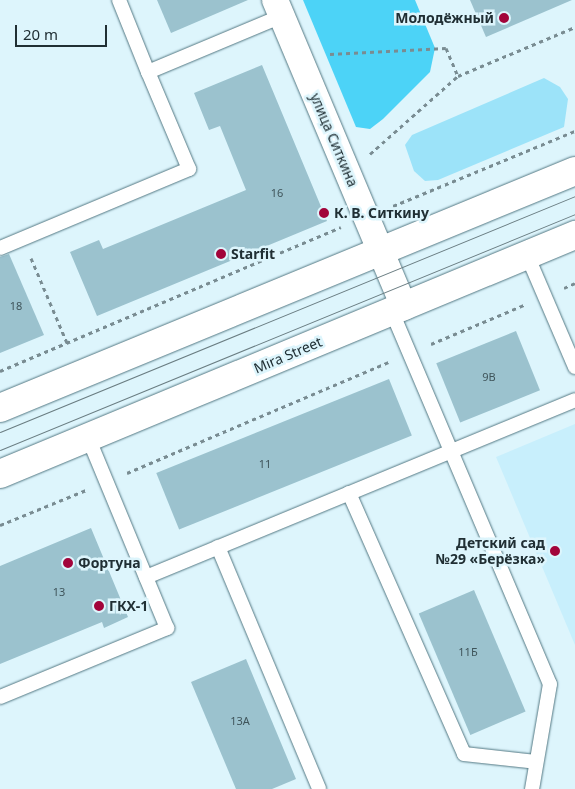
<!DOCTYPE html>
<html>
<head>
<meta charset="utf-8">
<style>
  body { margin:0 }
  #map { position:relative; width:575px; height:789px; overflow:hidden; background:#ddf5fc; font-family:"Noto Sans",sans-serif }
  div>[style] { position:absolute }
  .built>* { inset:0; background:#c8effc }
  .green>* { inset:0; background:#9ce3f9 }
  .forest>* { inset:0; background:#4cd3f7 }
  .building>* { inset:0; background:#9bc2ce; transform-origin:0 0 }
  .path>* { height:3px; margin-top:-1.5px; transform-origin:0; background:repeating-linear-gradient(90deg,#798c92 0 4px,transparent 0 8px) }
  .roads { filter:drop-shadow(0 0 1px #537883) drop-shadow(0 0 1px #537883) }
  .service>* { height:14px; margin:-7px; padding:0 7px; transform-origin:7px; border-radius:7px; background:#fff }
  .minor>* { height:26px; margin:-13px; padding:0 13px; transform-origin:13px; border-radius:13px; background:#fff }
  .primary>* { height:28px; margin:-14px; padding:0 14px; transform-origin:14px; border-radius:14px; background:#fff }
  .tram>* { height:1px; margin:-0.5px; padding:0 0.5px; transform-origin:0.5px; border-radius:0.5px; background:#6a7d82 }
  .dots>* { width:14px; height:14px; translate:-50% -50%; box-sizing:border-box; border:2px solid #ddf5fc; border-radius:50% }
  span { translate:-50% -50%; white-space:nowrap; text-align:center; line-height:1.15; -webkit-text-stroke:5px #ddf5fc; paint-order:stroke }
  .number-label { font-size:11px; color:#3f545a }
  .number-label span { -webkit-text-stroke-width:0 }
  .poi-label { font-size:14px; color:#202f34; font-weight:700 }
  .right { translate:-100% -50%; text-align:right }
  .left { translate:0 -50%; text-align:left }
  .street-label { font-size:14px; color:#202f34 }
  .scale { position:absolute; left:15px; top:25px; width:92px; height:22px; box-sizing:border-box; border:2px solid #202f34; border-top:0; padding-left:6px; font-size:15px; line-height:18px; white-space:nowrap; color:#202f34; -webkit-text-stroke:4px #ddf5fc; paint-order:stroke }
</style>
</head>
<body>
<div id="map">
  <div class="built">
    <div style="clip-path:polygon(575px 424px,575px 645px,496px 457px)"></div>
  </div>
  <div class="green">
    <div style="clip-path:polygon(544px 78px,560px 87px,568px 99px,564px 127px,438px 180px,425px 181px,414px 171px,405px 145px,412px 135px)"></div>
  </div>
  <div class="forest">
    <div style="clip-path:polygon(303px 0,415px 0,435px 48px,430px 72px,383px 119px,370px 129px,356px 127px)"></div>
  </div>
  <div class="building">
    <div style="clip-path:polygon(157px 0,248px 0,171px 33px)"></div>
    <div style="clip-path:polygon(470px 0,572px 0,486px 37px)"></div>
    <div style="clip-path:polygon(262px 65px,327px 221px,97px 316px,70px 252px,99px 240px,103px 249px,246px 190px,220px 126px,209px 130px,194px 93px)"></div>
    <div style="clip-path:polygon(9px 254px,44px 335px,0 353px,0 257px)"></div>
    <div style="left:516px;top:331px;width:64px;height:86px;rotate:68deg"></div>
    <div style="left:389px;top:379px;width:61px;height:251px;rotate:68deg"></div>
    <div style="clip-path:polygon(91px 528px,128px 617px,104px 628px,102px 622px,0 664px,0 566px)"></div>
    <div style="left:474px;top:590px;width:132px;height:60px;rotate:67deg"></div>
    <div style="clip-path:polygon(246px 659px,296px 779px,272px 789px,236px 789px,191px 682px)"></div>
  </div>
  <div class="path">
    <div style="left:330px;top:54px;width:116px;rotate:-3deg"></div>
    <div style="left:446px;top:48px;width:30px;rotate:67deg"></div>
    <div style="left:370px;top:154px;width:118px;rotate:-41.6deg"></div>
    <div style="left:458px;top:76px;width:127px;rotate:-22.7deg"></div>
    <div style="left:393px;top:206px;width:197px;rotate:-22.4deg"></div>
    <div style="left:31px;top:258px;width:92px;rotate:67deg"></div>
    <div style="left:564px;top:288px;width:12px;rotate:-24deg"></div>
    <div style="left:431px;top:344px;width:101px;rotate:-22.8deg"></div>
    <div style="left:0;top:371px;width:370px;rotate:-22.9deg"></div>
    <div style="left:127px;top:473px;width:284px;rotate:-23deg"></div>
    <div style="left:0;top:525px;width:93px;rotate:-22.1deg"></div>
  </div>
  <div class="roads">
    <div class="service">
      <div style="left:119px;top:0;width:78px;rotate:68.1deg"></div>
      <div style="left:0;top:248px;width:205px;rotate:-22.7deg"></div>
      <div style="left:189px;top:169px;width:105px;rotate:-112.9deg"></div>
      <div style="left:148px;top:72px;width:145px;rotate:-22.7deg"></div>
      <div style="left:527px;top:255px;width:122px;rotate:66.8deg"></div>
      <div style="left:392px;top:312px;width:404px;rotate:67deg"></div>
      <div style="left:550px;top:684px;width:107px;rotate:99.7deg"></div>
      <div style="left:349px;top:493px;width:285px;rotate:66.2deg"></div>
      <div style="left:464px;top:754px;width:72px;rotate:6.3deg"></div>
      <div style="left:218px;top:547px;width:262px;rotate:67.3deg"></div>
      <div style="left:146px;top:577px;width:464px;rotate:-22.4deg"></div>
      <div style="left:0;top:697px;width:181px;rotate:-22.4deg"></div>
      <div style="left:167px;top:628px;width:207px;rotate:-112.5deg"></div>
    </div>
    <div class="minor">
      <div style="left:275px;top:0;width:333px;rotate:67.2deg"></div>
    </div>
    <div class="primary">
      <div style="left:0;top:408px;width:622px;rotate:-22.4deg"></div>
      <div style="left:0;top:474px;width:623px;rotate:-22.57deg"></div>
    </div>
  </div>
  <div class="tram">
    <div style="left:0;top:432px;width:622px;rotate:-22.31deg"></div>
    <div style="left:0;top:450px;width:622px;rotate:-22.31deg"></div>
  </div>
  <div class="dots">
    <div style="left:504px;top:18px;background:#a2043a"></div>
    <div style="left:324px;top:213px;background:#a2043a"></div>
    <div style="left:221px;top:254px;background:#a2043a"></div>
    <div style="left:555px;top:551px;background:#a2043a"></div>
    <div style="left:68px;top:563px;background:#a2043a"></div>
    <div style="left:99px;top:606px;background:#a2043a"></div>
  </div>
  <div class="number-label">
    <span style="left:277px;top:193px">16</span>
    <span style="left:16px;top:306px">18</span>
    <span style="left:489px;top:377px">9В</span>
    <span style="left:265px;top:464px">11</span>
    <span style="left:59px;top:592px">13</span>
    <span style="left:468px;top:652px">11Б</span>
    <span style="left:240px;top:721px">13А</span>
  </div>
  <div class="poi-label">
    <span class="right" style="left:494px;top:18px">Молодёжный</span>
    <span class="left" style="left:334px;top:213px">К. В. Ситкину</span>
    <span class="left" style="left:231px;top:254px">Starfit</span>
    <span class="right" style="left:545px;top:551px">Детский сад<br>№29 «Берёзка»</span>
    <span class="left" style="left:78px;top:563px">Фортуна</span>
    <span class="left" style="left:109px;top:606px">ГКХ-1</span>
  </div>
  <div class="street-label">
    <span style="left:334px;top:140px;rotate:67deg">улица Ситкина</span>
    <span style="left:288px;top:355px;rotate:-23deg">Mira Street</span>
  </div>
  <div class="scale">20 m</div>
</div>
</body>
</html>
